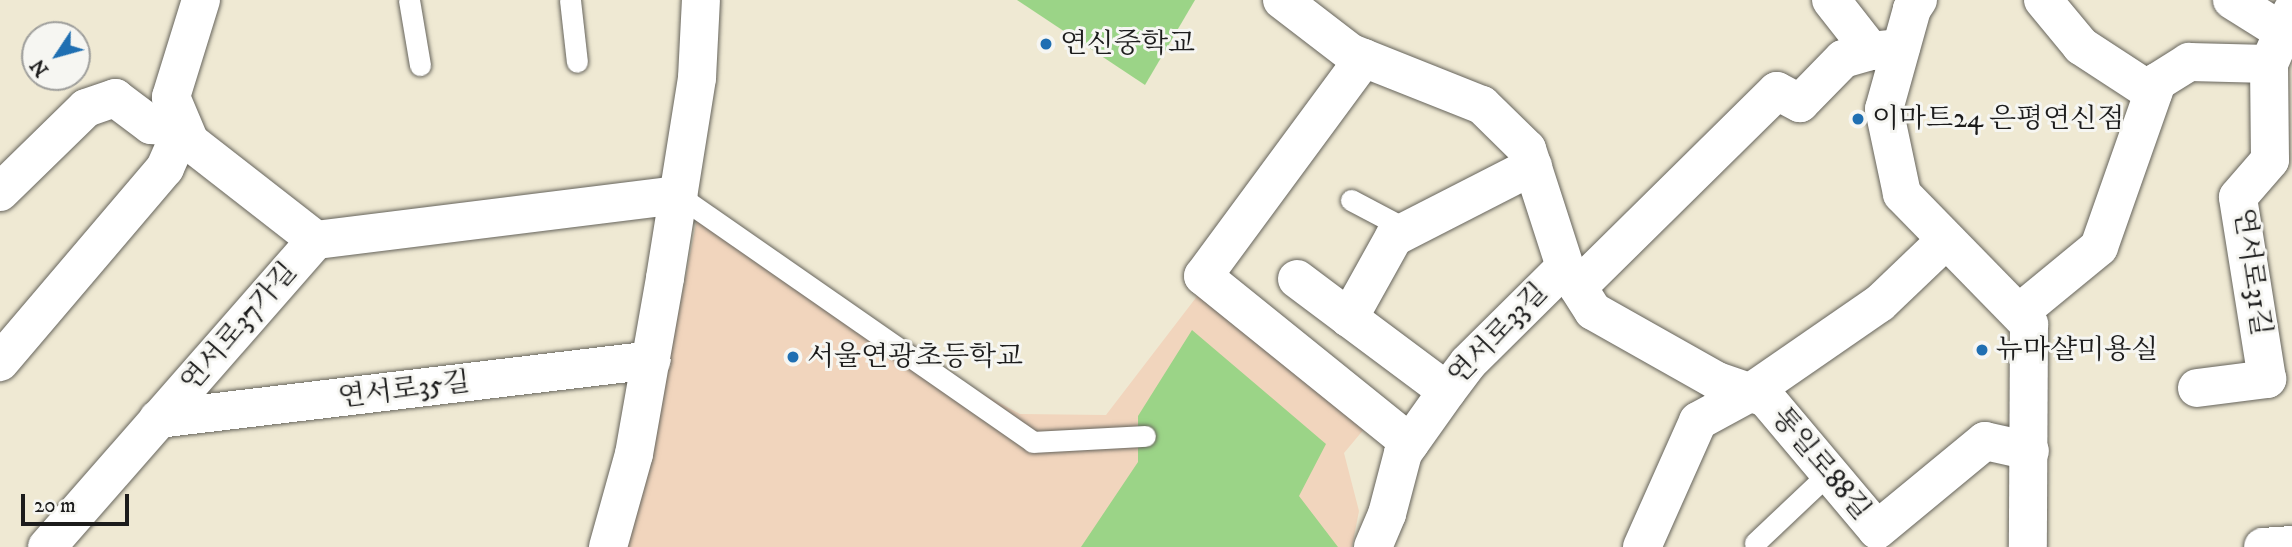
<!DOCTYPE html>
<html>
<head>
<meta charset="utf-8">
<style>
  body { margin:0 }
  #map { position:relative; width:2292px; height:547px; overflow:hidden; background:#efe9d3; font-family:"IM FELL DW Pica","Noto Serif KR",serif }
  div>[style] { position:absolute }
  .built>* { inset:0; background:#f1d5bd }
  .green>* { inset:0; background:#9bd487 }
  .roads { filter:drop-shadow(0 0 2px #66645c) drop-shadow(0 0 2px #66645c) }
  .service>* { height:21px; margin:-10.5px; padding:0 10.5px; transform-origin:10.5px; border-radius:10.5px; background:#fff }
  .minor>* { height:38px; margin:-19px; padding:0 19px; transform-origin:19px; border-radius:19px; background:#fff }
  .dots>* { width:19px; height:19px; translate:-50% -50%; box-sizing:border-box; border:4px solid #f6f6f2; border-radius:50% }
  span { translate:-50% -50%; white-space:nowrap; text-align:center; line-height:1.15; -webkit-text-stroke:6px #f6f6f2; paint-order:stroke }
  .poi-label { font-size:28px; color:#1c1c1c }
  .left { translate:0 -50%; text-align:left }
  .street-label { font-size:28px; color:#1c1c1c }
  .north { position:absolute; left:21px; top:21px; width:70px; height:70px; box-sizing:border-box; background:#f6f6f2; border:2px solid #9f9f9c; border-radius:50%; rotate:234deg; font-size:19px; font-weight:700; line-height:28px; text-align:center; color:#1c1c1c }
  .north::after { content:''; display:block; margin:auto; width:24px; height:32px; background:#1f6fb2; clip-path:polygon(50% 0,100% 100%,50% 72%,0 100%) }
  .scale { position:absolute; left:21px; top:494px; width:108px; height:32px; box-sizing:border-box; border:4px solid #1c1c1c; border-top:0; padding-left:9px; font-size:21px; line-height:24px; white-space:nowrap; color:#1c1c1c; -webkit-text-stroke:5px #f6f6f2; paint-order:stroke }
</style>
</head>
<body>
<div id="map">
  <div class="built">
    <div style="clip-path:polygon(700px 204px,845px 317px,1020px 414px,1106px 415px,1198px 295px,1375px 416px,1344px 453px,1359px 511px,1352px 547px,618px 547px,662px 396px)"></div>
  </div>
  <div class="green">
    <div style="clip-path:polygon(1017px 0,1195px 0,1145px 85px)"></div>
    <div style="clip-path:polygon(1192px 330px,1326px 444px,1299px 496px,1338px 547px,1081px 547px,1138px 462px,1138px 416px)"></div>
  </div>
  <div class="roads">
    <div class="service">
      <div style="left:409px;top:0;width:66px;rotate:80.4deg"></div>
      <div style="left:570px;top:0;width:62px;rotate:83.6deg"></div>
      <div style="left:678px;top:195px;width:432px;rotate:34.8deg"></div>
      <div style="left:1033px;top:442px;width:112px;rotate:-3.1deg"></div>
      <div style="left:1351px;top:200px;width:64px;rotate:27.8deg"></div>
      <div style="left:1755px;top:543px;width:102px;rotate:-43.4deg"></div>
    </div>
    <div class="minor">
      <div style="left:201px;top:0;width:102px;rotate:107.2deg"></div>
      <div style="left:171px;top:97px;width:49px;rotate:67.1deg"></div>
      <div style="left:190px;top:142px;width:160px;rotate:37.9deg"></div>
      <div style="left:1282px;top:0;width:87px;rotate:37.5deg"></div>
      <div style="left:1351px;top:53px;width:141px;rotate:21.7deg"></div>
      <div style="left:1482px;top:105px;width:63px;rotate:44.4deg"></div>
      <div style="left:1527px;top:149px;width:124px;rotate:72.1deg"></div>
      <div style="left:1565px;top:267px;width:52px;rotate:57.5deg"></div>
      <div style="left:1593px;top:311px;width:142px;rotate:29.4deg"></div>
      <div style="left:1717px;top:381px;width:52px;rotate:19.1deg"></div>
      <div style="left:1766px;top:398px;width:172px;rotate:49.9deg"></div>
      <div style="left:1877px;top:530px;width:140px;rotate:-39.5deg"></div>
      <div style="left:1985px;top:441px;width:46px;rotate:12.5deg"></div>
      <div style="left:1831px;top:0;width:65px;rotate:51.9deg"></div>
      <div style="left:1918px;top:0;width:11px;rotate:124deg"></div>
      <div style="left:1912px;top:9px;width:104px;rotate:105.6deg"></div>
      <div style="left:1884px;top:109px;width:87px;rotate:78deg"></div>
      <div style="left:1902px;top:194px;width:182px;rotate:45.7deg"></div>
      <div style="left:2029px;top:324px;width:223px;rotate:90.3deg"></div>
      <div style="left:2043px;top:0;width:60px;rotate:50.4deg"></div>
      <div style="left:2081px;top:46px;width:86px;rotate:33.1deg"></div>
      <div style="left:2232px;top:0;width:60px;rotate:32.1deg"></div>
      <div style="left:1364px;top:58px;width:271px;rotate:126.4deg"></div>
      <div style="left:1203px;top:276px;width:266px;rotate:38.9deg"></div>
      <div style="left:1533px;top:166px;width:156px;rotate:152.9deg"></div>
      <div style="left:1394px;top:237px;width:93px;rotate:119.1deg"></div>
      <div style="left:1349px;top:318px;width:122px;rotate:36.7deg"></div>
      <div style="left:1447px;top:391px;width:35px;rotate:-53deg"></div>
      <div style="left:1468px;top:363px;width:136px;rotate:-44.7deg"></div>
      <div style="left:0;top:192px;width:120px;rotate:-44.3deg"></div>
      <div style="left:86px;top:108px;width:31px;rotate:-19deg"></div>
      <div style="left:115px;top:98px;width:45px;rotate:36.9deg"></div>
      <div style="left:151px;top:125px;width:32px;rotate:4deg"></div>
      <div style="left:183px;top:127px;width:45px;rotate:113.7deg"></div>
      <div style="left:165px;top:168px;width:255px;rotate:130.4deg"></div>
      <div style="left:316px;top:240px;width:365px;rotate:-7.1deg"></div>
      <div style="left:1297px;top:279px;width:65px;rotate:36.9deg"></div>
      <div style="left:1578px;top:287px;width:279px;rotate:-44.6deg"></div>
      <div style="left:1777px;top:91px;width:26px;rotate:28deg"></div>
      <div style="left:1800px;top:103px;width:62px;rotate:-45.7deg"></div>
      <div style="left:1843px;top:59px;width:29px;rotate:-16deg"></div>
      <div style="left:1871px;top:51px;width:30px;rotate:-6deg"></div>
      <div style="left:2020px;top:312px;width:102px;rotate:-39.4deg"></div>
      <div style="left:2099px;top:247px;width:175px;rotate:-70.6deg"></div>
      <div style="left:2157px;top:82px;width:38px;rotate:-32deg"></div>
      <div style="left:2189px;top:62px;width:80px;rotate:1.4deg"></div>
      <div style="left:2197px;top:388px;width:71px;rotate:-7.3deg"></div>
      <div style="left:2267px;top:379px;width:184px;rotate:-99.1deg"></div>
      <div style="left:2238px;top:197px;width:49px;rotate:-49.1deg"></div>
      <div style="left:2270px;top:160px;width:96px;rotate:-90.6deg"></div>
      <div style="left:2269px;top:64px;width:58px;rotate:-66.5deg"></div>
      <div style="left:158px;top:419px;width:497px;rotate:-6.8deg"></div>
      <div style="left:47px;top:547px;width:408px;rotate:-48.8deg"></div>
      <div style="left:608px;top:547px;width:97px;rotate:-74.4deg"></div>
      <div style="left:634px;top:454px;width:179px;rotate:-80deg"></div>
      <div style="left:665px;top:278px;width:203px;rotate:-80.9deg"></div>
      <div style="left:697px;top:78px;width:78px;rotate:-87.1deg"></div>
      <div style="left:1373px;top:547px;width:36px;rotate:-67deg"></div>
      <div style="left:1387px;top:514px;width:63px;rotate:-75.3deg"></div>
      <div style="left:1403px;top:453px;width:76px;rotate:-54.6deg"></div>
      <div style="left:1642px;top:547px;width:138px;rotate:-66deg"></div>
      <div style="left:1698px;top:421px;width:57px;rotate:-28.4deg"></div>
      <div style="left:1748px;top:394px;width:160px;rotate:-34.6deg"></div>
      <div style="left:1880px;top:303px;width:91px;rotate:-43.7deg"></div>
      <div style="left:2263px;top:547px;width:29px;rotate:-4deg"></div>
    </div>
  </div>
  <div class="dots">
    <div style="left:1046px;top:44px;background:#1f6fb2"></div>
    <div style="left:1858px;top:119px;background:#1f6fb2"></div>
    <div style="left:1982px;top:350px;background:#1f6fb2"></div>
    <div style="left:793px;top:357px;background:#1f6fb2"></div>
  </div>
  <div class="poi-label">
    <span class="left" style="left:1060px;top:44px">연신중학교</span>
    <span class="left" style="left:1872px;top:119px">이마트24 은평연신점</span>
    <span class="left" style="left:1996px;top:350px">뉴마샬미용실</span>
    <span class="left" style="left:807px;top:357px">서울연광초등학교</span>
  </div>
  <div class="street-label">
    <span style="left:2252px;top:272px;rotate:82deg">연서로31길</span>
    <span style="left:239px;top:327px;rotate:-49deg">연서로37가길</span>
    <span style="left:1498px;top:334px;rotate:-46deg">연서로33길</span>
    <span style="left:404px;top:390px;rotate:-7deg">연서로35길</span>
    <span style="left:1821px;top:464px;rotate:50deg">통일로88길</span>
  </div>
  <div class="north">N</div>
  <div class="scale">20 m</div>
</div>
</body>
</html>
